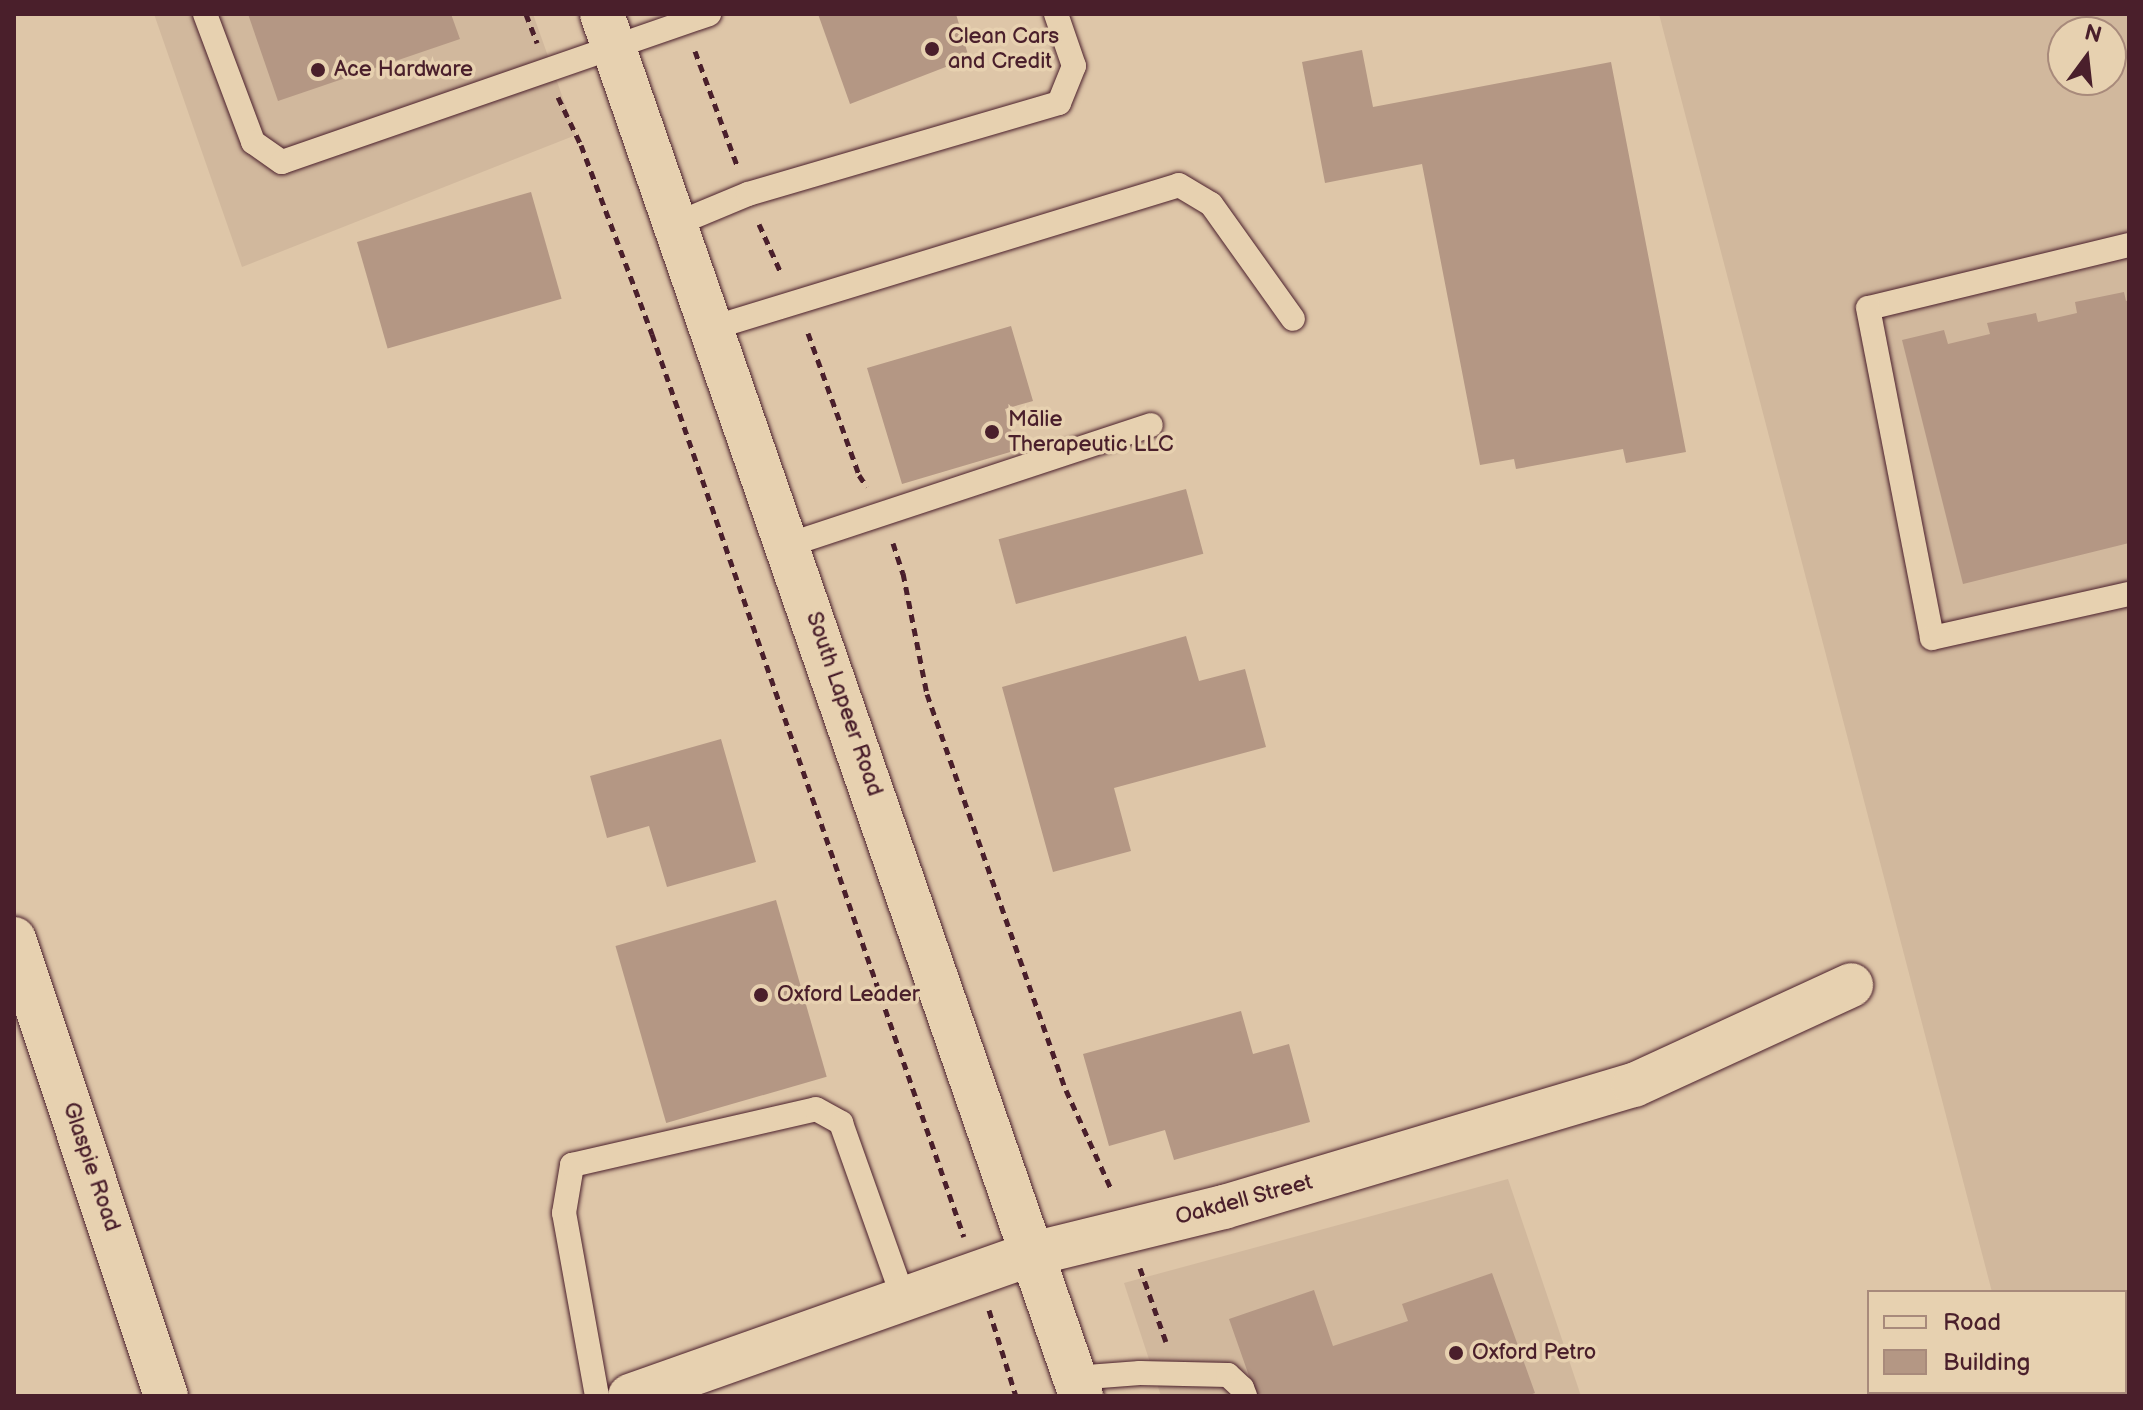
<!DOCTYPE html>
<html>
<head>
<meta charset="utf-8">
<style>
  body { margin:0 }
  #map { position:relative; width:2143px; height:1410px; overflow:hidden; background:#dec6a8; font-family:"Balsamiq Sans",sans-serif }
  div>[style] { position:absolute }
  .built>* { inset:0; background:#d1b89d }
  .building>* { inset:0; background:#b49784; transform-origin:0 0 }
  .path>* { height:5px; margin-top:-2.5px; transform-origin:0; background:repeating-linear-gradient(90deg,#4a1f2b 0 8px,transparent 0 14px) }
  .roads { filter:drop-shadow(0 0 2px #4a1f2b) drop-shadow(0 0 2px #4a1f2b) }
  .service>* { height:24px; margin:-12px; padding:0 12px; transform-origin:12px; border-radius:12px; background:#e7d1b0 }
  .minor>* { height:44px; margin:-22px; padding:0 22px; transform-origin:22px; border-radius:22px; background:#e7d1b0 }
  .primary>* { height:44px; margin:-22px; padding:0 22px; transform-origin:22px; border-radius:22px; background:#e7d1b0 }
  .dots>* { width:22px; height:22px; translate:-50% -50%; box-sizing:border-box; border:4px solid #e7d1b0; border-radius:50% }
  span { translate:-50% -50%; white-space:nowrap; text-align:center; line-height:1.15; -webkit-text-stroke:7px #e7d1b0; paint-order:stroke }
  .poi-label { font-size:22px; color:#4a1f2b }
  .left { translate:0 -50%; text-align:left }
  .street-label { font-size:22px; color:#4a1f2b }
  .frame { position:absolute; inset:0; border:16px solid #4a1f2b; pointer-events:none }
  .legend { position:absolute; left:1867px; top:1290px; width:260px; height:104px; box-sizing:border-box; background:#e7d1b0; border:2px solid #a88a7b; margin:0; padding:10px 14px; list-style:none; font-size:24px; color:#4a1f2b }
  .legend li { display:flex; align-items:center; gap:16px; height:40px }
  .legend b { width:40px; border:2px solid #a88a7b }
  .north { position:absolute; left:2047px; top:16px; width:80px; height:80px; box-sizing:border-box; background:#e7d1b0; border:2px solid #a88a7b; border-radius:50%; rotate:15deg; font-size:22px; font-weight:700; line-height:32px; text-align:center; color:#4a1f2b }
  .north::after { content:''; display:block; margin:auto; width:28px; height:36px; background:#4a1f2b; clip-path:polygon(50% 0,100% 100%,50% 72%,0 100%) }
</style>
</head>
<body>
<div id="map">
  <div class="built">
    <div style="clip-path:polygon(154px 14px,533px 14px,576px 135px,242px 267px)"></div>
    <div style="clip-path:polygon(evenodd,1659px 14px,2129px 14px,2129px 1396px,2019px 1396px,2018px 1392px,2125px 1392px,2125px 1292px,1992px 1292px,1659px 14px,2063px 32px,2111px 32px,2111px 80px,2063px 80px,2063px 32px)"></div>
    <div style="clip-path:polygon(1508px 1179px,1581px 1396px,1161px 1396px,1124px 1283px)"></div>
  </div>
  <div class="building">
    <div style="clip-path:polygon(248px 14px,451px 14px,460px 39px,278px 101px)"></div>
    <div style="clip-path:polygon(818px 14px,956px 14px,969px 58px,850px 104px)"></div>
    <div style="clip-path:polygon(1362px 50px,1373px 107px,1611px 62px,1686px 452px,1626px 463px,1623px 449px,1516px 469px,1514px 459px,1480px 465px,1422px 164px,1325px 183px,1302px 62px)"></div>
    <div style="left:531px;top:192px;width:111px;height:181px;rotate:74deg"></div>
    <div style="clip-path:polygon(2124px 292px,2126px 301px,2129px 300px,2129px 543px,1963px 584px,1902px 340px,1944px 330px,1948px 344px,1990px 334px,1987px 323px,2036px 313px,2038px 322px,2077px 313px,2075px 302px)"></div>
    <div style="clip-path:polygon(1011px 326px,1033px 401px,1005px 409px,1017px 450px,902px 484px,867px 368px)"></div>
    <div style="left:1186px;top:489px;width:67px;height:194px;rotate:75deg"></div>
    <div style="clip-path:polygon(1186px 636px,1199px 681px,1245px 669px,1266px 747px,1114px 788px,1131px 851px,1053px 872px,1002px 687px)"></div>
    <div style="clip-path:polygon(721px 739px,756px 862px,667px 887px,649px 826px,607px 838px,590px 776px)"></div>
    <div style="left:776px;top:900px;width:184px;height:167px;rotate:74deg"></div>
    <div style="clip-path:polygon(1241px 1011px,1253px 1054px,1289px 1044px,1310px 1122px,1174px 1160px,1165px 1130px,1109px 1146px,1083px 1054px)"></div>
    <div style="clip-path:polygon(1492px 1273px,1535px 1393px,1527px 1396px,1256px 1396px,1229px 1319px,1314px 1290px,1333px 1346px,1408px 1321px,1402px 1304px)"></div>
  </div>
  <div class="path">
    <div style="left:526px;top:14px;width:31px;rotate:69deg"></div>
    <div style="left:695px;top:51px;width:121px;rotate:69.8deg"></div>
    <div style="left:558px;top:97px;width:53px;rotate:64.4deg"></div>
    <div style="left:581px;top:145px;width:202px;rotate:69.4deg"></div>
    <div style="left:652px;top:334px;width:955px;rotate:70.94deg"></div>
    <div style="left:759px;top:224px;width:54px;rotate:65.8deg"></div>
    <div style="left:808px;top:333px;width:151px;rotate:70.2deg"></div>
    <div style="left:859px;top:475px;width:14px;rotate:56deg"></div>
    <div style="left:893px;top:543px;width:32px;rotate:72deg"></div>
    <div style="left:903px;top:573px;width:123px;rotate:78.8deg"></div>
    <div style="left:927px;top:694px;width:420px;rotate:70.7deg"></div>
    <div style="left:1066px;top:1090px;width:111px;rotate:65.5deg"></div>
    <div style="left:1140px;top:1268px;width:78px;rotate:70.6deg"></div>
    <div style="left:989px;top:1310px;width:90px;rotate:72.6deg"></div>
  </div>
  <div class="roads">
    <div class="service">
      <div style="left:205px;top:14px;width:137px;rotate:69.4deg"></div>
      <div style="left:253px;top:142px;width:35px;rotate:35deg"></div>
      <div style="left:282px;top:162px;width:452px;rotate:-19.1deg"></div>
      <div style="left:676px;top:224px;width:78px;rotate:-22.6deg"></div>
      <div style="left:748px;top:194px;width:324px;rotate:-16.3deg"></div>
      <div style="left:1059px;top:103px;width:40px;rotate:-68deg"></div>
      <div style="left:1074px;top:66px;width:55px;rotate:-109.1deg"></div>
      <div style="left:2129px;top:245px;width:268px;rotate:166.4deg"></div>
      <div style="left:1868px;top:308px;width:336px;rotate:79deg"></div>
      <div style="left:1932px;top:638px;width:202px;rotate:-12.6deg"></div>
      <div style="left:712px;top:328px;width:488px;rotate:-17deg"></div>
      <div style="left:1179px;top:185px;width:37px;rotate:31deg"></div>
      <div style="left:1211px;top:204px;width:141px;rotate:54.5deg"></div>
      <div style="left:788px;top:545px;width:382px;rotate:-18.3deg"></div>
      <div style="left:1074px;top:1378px;width:66px;rotate:-4.3deg"></div>
      <div style="left:1140px;top:1373px;width:88px;rotate:1.3deg"></div>
      <div style="left:1228px;top:1375px;width:19px;rotate:43deg"></div>
      <div style="left:1242px;top:1388px;width:9px;rotate:69deg"></div>
      <div style="left:597px;top:1396px;width:186px;rotate:-100.2deg"></div>
      <div style="left:564px;top:1213px;width:49px;rotate:-80.5deg"></div>
      <div style="left:572px;top:1165px;width:250px;rotate:-12.9deg"></div>
      <div style="left:816px;top:1109px;width:29px;rotate:29deg"></div>
      <div style="left:841px;top:1123px;width:188px;rotate:70.4deg"></div>
    </div>
    <div class="minor">
      <div style="left:14px;top:939px;width:482px;rotate:71.6deg"></div>
      <div style="left:630px;top:1396px;width:426px;rotate:-19.5deg"></div>
      <div style="left:1032px;top:1254px;width:198px;rotate:-13.8deg"></div>
      <div style="left:1224px;top:1207px;width:428px;rotate:-16.6deg"></div>
      <div style="left:1634px;top:1085px;width:239px;rotate:-24.7deg"></div>
    </div>
    <div class="primary">
      <div style="left:602px;top:14px;width:1463px;rotate:70.88deg"></div>
    </div>
  </div>
  <div class="dots">
    <div style="left:932px;top:49px;background:#4a1f2b"></div>
    <div style="left:318px;top:70px;background:#4a1f2b"></div>
    <div style="left:992px;top:432px;background:#4a1f2b"></div>
    <div style="left:761px;top:995px;background:#4a1f2b"></div>
    <div style="left:1456px;top:1353px;background:#4a1f2b"></div>
  </div>
  <div class="poi-label">
    <span class="left" style="left:948px;top:49px">Clean Cars<br>and Credit</span>
    <span class="left" style="left:334px;top:70px">Ace Hardware</span>
    <span class="left" style="left:1008px;top:432px">Mālie<br>Therapeutic LLC</span>
    <span class="left" style="left:777px;top:995px">Oxford Leader</span>
    <span class="left" style="left:1472px;top:1353px">Oxford Petro</span>
  </div>
  <div class="street-label">
    <span style="left:844px;top:704px;rotate:71deg">South Lapeer Road</span>
    <span style="left:91px;top:1167px;rotate:71deg">Glaspie Road</span>
    <span style="left:1244px;top:1200px;rotate:-15deg">Oakdell Street</span>
  </div>
  <div class="frame"></div>
  <ul class="legend">
  <li><b style="height:10px;background:#e7d1b0"></b>Road</li>
  <li><b style="height:22px;background:#b49784"></b>Building</li>
  </ul>
  <div class="north">N</div>
</div>
</body>
</html>
